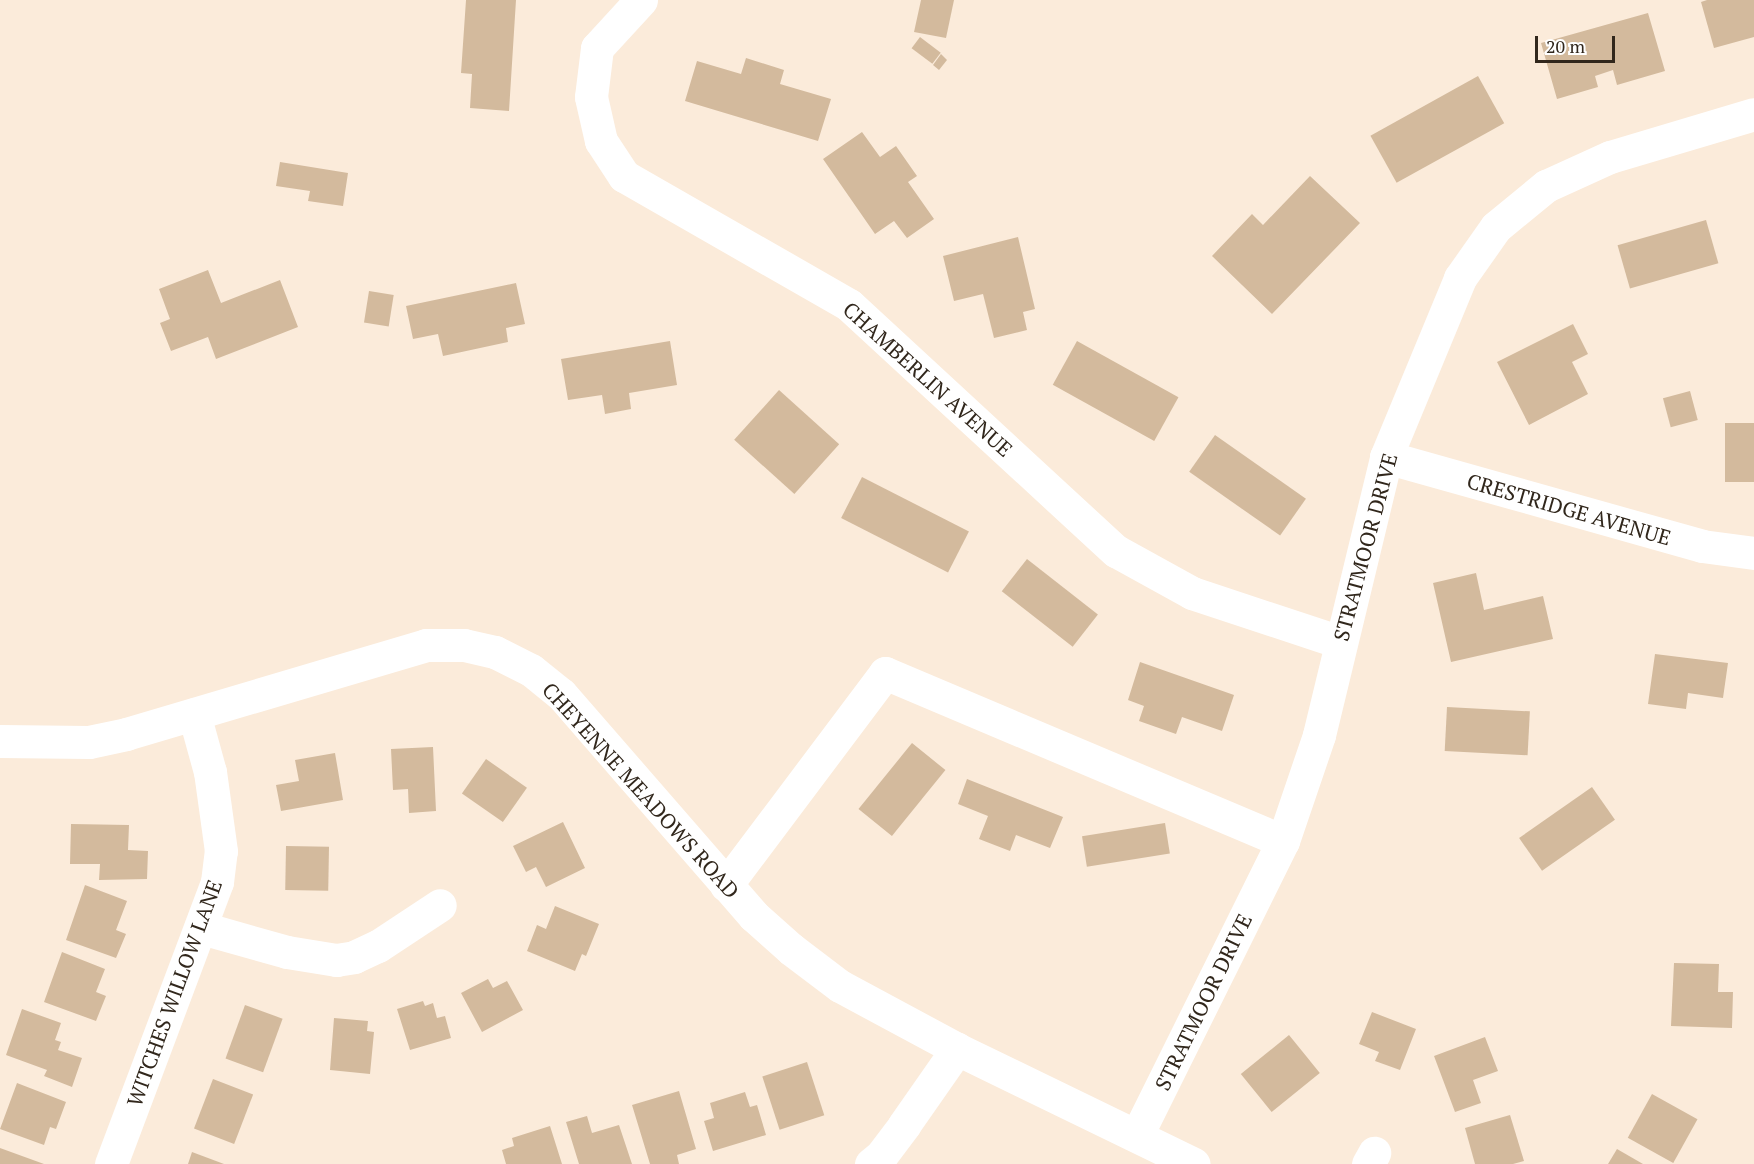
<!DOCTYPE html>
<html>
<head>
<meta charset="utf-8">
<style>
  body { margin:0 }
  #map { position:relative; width:1754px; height:1164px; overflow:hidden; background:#fbebda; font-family:"PT Serif",serif }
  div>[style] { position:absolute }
  .building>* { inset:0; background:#d3ba9d; transform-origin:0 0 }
  .minor>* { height:33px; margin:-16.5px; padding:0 16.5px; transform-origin:16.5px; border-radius:16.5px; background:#fff }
  .major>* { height:33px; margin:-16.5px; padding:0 16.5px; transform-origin:16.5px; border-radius:16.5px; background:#fff }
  span { translate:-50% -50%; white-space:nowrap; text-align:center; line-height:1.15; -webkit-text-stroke:5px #fff; paint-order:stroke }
  .street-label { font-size:21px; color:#31271c }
  .scale { position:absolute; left:1535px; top:36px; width:80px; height:27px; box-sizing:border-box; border:3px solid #31271c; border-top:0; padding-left:8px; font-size:18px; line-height:21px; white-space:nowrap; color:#31271c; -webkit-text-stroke:4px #fff; paint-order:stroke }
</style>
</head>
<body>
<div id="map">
  <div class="building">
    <div style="clip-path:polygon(466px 0,516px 0,509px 111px,470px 108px,472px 74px,461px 73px)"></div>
    <div style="clip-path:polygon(921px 0,954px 0,946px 38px,914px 32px)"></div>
    <div style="clip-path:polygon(1707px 0,1754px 0,1754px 37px,1714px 48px,1701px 2px)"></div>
    <div style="clip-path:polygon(1648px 13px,1665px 71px,1617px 85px,1613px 70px,1595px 76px,1598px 87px,1557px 99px,1541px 43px)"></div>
    <div style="left:920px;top:37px;width:26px;height:14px;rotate:37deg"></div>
    <div style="clip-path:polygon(941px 54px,947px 60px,939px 70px,933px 65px)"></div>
    <div style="clip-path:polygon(746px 58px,784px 70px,780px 84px,831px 99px,818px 141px,685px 101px,697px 61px,741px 74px)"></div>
    <div style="left:1478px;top:76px;width:54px;height:123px;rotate:61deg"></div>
    <div style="clip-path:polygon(862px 132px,880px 157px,896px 146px,917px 176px,908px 182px,934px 219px,907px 238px,894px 221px,875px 234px,823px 159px)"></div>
    <div style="clip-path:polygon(280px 162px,348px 173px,343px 206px,308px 201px,310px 191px,276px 186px)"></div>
    <div style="clip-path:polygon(1310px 176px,1360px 223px,1272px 314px,1212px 256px,1252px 214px,1263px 225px)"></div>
    <div style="left:1706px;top:220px;width:45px;height:92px;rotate:74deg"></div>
    <div style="clip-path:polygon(1018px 237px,1035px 309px,1023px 312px,1027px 330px,994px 338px,983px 294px,954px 301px,943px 256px)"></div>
    <div style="clip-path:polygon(208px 270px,221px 303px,280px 280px,298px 327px,216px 359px,208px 337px,171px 351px,160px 323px,170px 319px,159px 289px)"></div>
    <div style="clip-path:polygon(516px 283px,525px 324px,506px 328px,508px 342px,443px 356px,438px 334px,413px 339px,406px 306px)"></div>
    <div style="left:369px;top:291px;width:25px;height:32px;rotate:9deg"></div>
    <div style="clip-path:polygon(1573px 324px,1588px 354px,1572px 362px,1588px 394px,1529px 425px,1497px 362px)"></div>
    <div style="clip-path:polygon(670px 341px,677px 385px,629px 393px,631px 409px,605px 414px,602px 395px,568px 400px,561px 359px)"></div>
    <div style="left:1077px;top:341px;width:116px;height:50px;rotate:29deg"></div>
    <div style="left:779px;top:390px;width:81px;height:67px;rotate:42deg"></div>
    <div style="left:1690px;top:391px;width:30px;height:28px;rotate:75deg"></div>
    <div style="left:1754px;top:423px;width:59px;height:29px;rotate:90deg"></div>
    <div style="left:1215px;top:435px;width:111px;height:45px;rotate:35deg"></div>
    <div style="left:862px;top:477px;width:120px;height:46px;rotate:27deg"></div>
    <div style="left:1027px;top:559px;width:90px;height:41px;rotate:38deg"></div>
    <div style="clip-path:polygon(1476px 573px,1484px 610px,1543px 596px,1553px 639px,1451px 662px,1433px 583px)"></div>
    <div style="clip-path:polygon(1655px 654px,1728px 663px,1723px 698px,1688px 693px,1686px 709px,1648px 704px)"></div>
    <div style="clip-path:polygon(1140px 662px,1234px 695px,1222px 731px,1182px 717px,1176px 734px,1139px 721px,1144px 706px,1128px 700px)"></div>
    <div style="left:1447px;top:707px;width:83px;height:44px;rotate:3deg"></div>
    <div style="left:912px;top:743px;width:43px;height:85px;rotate:39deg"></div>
    <div style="clip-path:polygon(433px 747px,436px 811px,409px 813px,408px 789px,393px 790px,391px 749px)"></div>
    <div style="clip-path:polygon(335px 753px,343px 800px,281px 811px,276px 785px,299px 781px,295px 760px)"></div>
    <div style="left:486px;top:759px;width:50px;height:42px;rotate:35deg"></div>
    <div style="clip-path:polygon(967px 779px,1063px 817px,1050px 848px,1016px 835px,1010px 851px,979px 839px,988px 816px,958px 804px)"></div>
    <div style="left:1592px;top:787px;width:40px;height:89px;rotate:55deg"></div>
    <div style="clip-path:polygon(563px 822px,585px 868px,546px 887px,536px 867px,526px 872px,513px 846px)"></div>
    <div style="left:1165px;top:823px;width:31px;height:84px;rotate:81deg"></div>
    <div style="clip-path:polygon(71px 824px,129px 825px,128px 850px,148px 851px,147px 879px,99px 880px,100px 864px,70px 864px)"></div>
    <div style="left:286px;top:846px;width:43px;height:44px;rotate:1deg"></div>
    <div style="clip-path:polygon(85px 885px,127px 901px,116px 930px,126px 934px,116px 958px,66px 940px)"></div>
    <div style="clip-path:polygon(555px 906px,599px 924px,586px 956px,582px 954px,575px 971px,527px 951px,537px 925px,546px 929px)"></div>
    <div style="clip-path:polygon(62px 952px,105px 969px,96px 992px,106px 996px,96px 1021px,44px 1002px)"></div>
    <div style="clip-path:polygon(1674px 963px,1719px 964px,1718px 992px,1733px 992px,1732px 1028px,1671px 1026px)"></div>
    <div style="clip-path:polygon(488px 979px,493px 988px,507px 981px,523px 1010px,482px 1032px,461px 993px)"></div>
    <div style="clip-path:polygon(423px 1001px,425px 1006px,433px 1003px,437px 1018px,445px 1016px,451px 1038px,410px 1050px,397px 1009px)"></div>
    <div style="left:245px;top:1005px;width:40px;height:57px;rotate:20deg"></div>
    <div style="clip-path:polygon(22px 1009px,61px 1023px,55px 1040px,61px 1042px,58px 1050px,82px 1058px,72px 1087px,44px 1076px,47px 1070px,6px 1055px)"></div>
    <div style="clip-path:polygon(1372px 1012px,1416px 1029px,1400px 1070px,1375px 1061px,1379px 1052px,1359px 1044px)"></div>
    <div style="clip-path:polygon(334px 1018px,368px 1021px,367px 1031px,374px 1032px,370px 1074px,330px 1070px)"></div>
    <div style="left:1289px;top:1035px;width:49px;height:62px;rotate:51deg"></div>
    <div style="clip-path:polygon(1485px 1037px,1498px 1071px,1473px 1080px,1481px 1103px,1455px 1112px,1434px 1056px)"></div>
    <div style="left:807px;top:1062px;width:56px;height:47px;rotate:72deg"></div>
    <div style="left:213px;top:1079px;width:43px;height:53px;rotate:21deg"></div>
    <div style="clip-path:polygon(17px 1083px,66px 1102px,56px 1129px,50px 1127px,44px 1145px,0 1129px)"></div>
    <div style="clip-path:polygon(679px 1091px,696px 1149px,677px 1155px,679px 1164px,650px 1164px,632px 1105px)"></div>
    <div style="clip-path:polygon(745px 1092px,750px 1107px,757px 1105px,766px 1135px,713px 1151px,704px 1121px,714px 1118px,710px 1103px)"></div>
    <div style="left:1652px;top:1094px;width:52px;height:50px;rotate:29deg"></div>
    <div style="clip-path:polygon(1510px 1115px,1524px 1161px,1513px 1164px,1475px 1164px,1465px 1128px)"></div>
    <div style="clip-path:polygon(587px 1116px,592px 1133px,619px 1125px,632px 1164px,579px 1164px,566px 1122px)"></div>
    <div style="clip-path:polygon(550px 1126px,562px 1164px,506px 1164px,502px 1150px,514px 1146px,512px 1138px)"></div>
    <div style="clip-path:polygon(0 1148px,44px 1164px,0 1164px)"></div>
    <div style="clip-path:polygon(1617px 1149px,1643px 1164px,1608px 1164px)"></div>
    <div style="clip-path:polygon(192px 1152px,224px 1164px,188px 1164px)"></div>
  </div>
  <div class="minor">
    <div style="left:641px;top:0;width:65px;rotate:132.5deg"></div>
    <div style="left:597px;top:48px;width:49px;rotate:97deg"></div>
    <div style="left:591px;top:97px;width:45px;rotate:77.2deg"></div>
    <div style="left:601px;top:141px;width:42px;rotate:56.7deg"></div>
    <div style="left:624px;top:176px;width:259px;rotate:29.8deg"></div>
    <div style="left:849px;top:305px;width:363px;rotate:42.7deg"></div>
    <div style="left:1116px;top:551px;width:87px;rotate:28.9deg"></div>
    <div style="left:1192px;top:593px;width:156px;rotate:18.3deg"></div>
    <div style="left:1386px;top:457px;width:328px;rotate:15.7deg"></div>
    <div style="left:1702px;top:546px;width:52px;rotate:7.7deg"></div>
    <div style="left:726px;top:885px;width:265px;rotate:-53.1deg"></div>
    <div style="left:885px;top:673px;width:432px;rotate:22.9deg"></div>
    <div style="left:202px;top:928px;width:88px;rotate:15.8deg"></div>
    <div style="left:287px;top:952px;width:50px;rotate:9.3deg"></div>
    <div style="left:336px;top:960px;width:18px;rotate:-9deg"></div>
    <div style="left:354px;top:957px;width:26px;rotate:-25deg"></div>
    <div style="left:378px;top:946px;width:74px;rotate:-33.5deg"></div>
    <div style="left:1137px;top:1135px;width:328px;rotate:-63.6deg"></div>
    <div style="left:1283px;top:841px;width:112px;rotate:-71.2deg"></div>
    <div style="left:1319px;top:735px;width:286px;rotate:-76.4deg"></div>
    <div style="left:1386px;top:457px;width:194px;rotate:-67.5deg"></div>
    <div style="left:1460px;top:278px;width:62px;rotate:-54.8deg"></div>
    <div style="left:1496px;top:227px;width:65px;rotate:-39.4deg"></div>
    <div style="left:1546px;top:186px;width:70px;rotate:-24.4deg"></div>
    <div style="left:1610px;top:157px;width:150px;rotate:-16.6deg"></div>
    <div style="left:111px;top:1164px;width:301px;rotate:-69.4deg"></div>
    <div style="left:217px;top:882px;width:31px;rotate:-83deg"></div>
    <div style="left:221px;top:851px;width:80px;rotate:-97.9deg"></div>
    <div style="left:210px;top:772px;width:60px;rotate:-105.4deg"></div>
    <div style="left:871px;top:1164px;width:13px;rotate:-39deg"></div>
    <div style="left:881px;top:1156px;width:39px;rotate:-53deg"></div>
    <div style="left:904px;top:1125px;width:93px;rotate:-55.1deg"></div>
    <div style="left:1368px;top:1164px;width:13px;rotate:-61deg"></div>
  </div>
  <div class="major">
    <div style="left:0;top:741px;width:89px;rotate:0.6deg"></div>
    <div style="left:89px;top:742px;width:38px;rotate:-12deg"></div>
    <div style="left:126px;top:734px;width:313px;rotate:-16.5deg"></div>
    <div style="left:426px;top:645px;width:38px"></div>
    <div style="left:464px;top:645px;width:32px;rotate:13deg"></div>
    <div style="left:495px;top:652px;width:40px;rotate:26.6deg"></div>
    <div style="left:531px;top:670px;width:38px;rotate:39deg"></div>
    <div style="left:561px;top:694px;width:294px;rotate:49deg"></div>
    <div style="left:754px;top:916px;width:50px;rotate:41.7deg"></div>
    <div style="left:791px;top:949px;width:61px;rotate:37.1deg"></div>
    <div style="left:840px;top:986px;width:133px;rotate:28.3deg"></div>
    <div style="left:957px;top:1049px;width:263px;rotate:25.9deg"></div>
  </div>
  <div class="street-label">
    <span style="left:928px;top:379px;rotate:42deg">CHAMBERLIN AVENUE</span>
    <span style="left:1569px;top:509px;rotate:16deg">CRESTRIDGE AVENUE</span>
    <span style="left:1365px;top:547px;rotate:-75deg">STRATMOOR DRIVE</span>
    <span style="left:641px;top:790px;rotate:48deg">CHEYENNE MEADOWS ROAD</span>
    <span style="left:174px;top:993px;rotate:-70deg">WITCHES WILLOW LANE</span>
    <span style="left:1203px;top:1002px;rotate:-64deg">STRATMOOR DRIVE</span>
  </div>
  <div class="scale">20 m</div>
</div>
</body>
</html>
